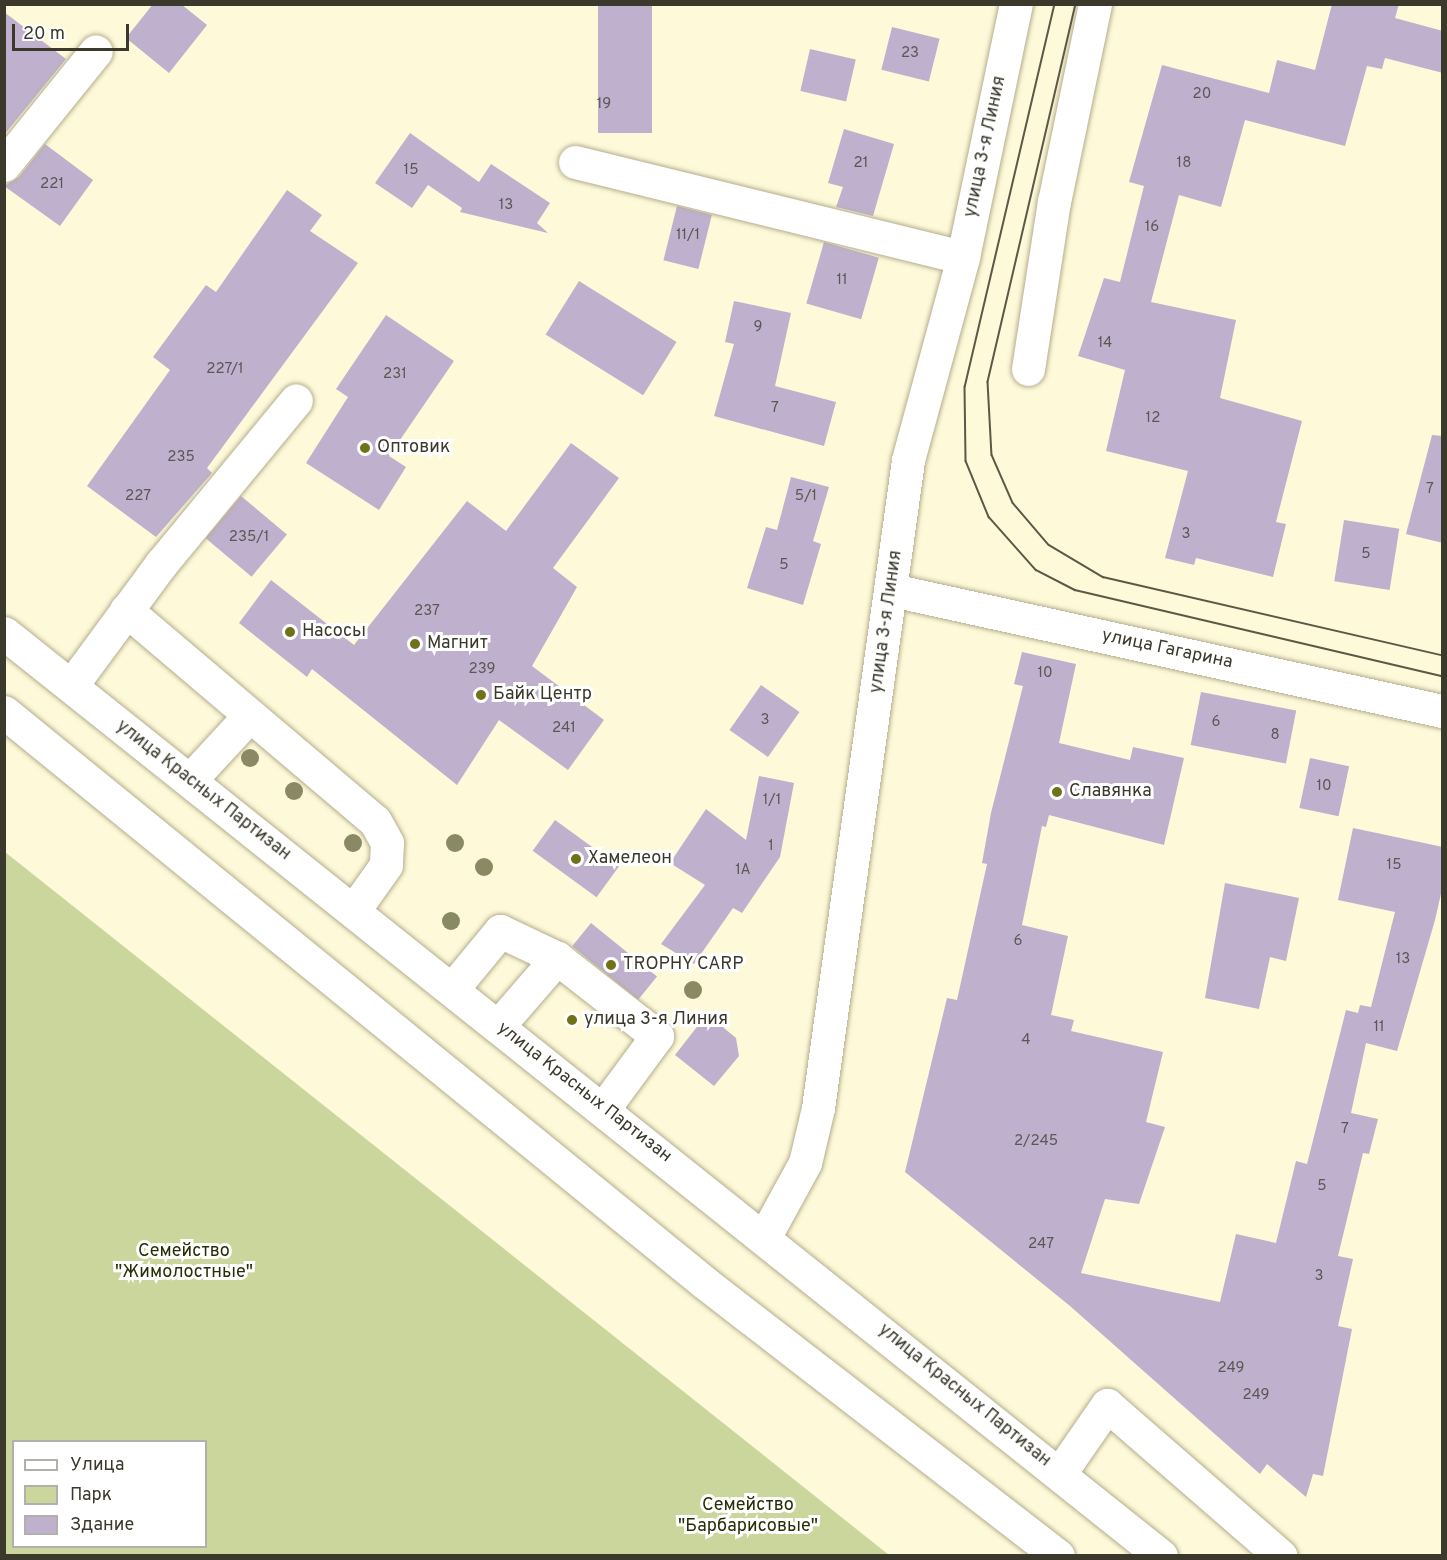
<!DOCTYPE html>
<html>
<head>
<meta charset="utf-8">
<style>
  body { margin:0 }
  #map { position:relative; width:1447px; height:1560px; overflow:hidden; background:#fef9d8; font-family:Overpass,sans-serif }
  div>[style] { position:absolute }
  .green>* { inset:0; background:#cbd69c }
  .building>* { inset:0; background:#bfb1cd; transform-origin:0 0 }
  .roads { filter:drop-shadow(0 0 2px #b3ad8f) drop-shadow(0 0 2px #b3ad8f) }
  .minor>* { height:33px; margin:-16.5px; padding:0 16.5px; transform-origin:16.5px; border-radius:16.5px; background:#fff }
  .highway>* { height:33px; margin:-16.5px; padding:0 16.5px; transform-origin:16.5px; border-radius:16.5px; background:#fff }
  .tram>* { height:1.5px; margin:-0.75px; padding:0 0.75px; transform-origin:0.75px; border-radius:0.75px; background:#5b5848 }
  .trees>* { width:18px; height:18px; margin:-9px; border-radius:50%; background:#898964 }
  .dots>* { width:16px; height:16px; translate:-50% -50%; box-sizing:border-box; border:3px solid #fff; border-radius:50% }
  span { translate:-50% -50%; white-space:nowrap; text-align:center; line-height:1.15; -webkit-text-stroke:6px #fff; paint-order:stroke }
  .number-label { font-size:15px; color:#5c5754 }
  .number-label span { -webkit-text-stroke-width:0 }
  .street-label { font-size:18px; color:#3b392c }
  .poi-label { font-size:18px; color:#3b392c }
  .left { translate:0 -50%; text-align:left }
  .park-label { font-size:18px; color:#292e06 }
  .frame { position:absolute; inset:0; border:6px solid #3b392c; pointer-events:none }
  .legend { position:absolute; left:12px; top:1440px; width:195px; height:108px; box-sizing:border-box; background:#fff; border:2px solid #b1b0ab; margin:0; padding:8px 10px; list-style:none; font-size:18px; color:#3b392c }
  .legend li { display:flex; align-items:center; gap:12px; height:30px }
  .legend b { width:30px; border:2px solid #b1b0ab }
  .scale { position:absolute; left:12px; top:24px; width:117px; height:27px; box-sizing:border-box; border:3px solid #3b392c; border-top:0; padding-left:8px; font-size:18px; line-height:21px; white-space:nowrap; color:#3b392c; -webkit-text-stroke:4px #fff; paint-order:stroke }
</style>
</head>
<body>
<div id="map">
  <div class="green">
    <div style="clip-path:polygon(evenodd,5px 852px,889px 1555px,5px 1555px,5px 852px,14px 1442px,206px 1442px,206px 1546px,14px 1546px,14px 1442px)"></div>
  </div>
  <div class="building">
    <div style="clip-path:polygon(153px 4px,181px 4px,207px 25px,169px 73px,126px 38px)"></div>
    <div style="left:598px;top:4px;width:54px;height:129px"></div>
    <div style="clip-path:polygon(1332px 4px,1399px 4px,1395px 18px,1443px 31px,1443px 73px,1385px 58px,1382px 69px,1367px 66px,1345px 146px,1245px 120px,1221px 207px,1179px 195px,1151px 302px,1236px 320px,1220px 398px,1302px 421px,1276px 522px,1286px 524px,1273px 577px,1196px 558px,1194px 565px,1165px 558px,1188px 471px,1106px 451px,1125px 370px,1078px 356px,1104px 278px,1120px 282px,1144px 186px,1129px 182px,1162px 65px,1269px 93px,1277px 60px,1315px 70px)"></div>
    <div style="clip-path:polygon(4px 12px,66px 59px,4px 135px)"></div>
    <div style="left:892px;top:27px;width:49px;height:44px;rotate:14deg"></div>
    <div style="left:810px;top:49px;width:47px;height:43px;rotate:13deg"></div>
    <div style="clip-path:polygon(844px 129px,894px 144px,873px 216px,836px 207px,843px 187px,828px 183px)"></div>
    <div style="clip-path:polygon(410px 133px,479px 182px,491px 164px,550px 203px,537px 223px,548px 233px,460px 212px,462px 208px,428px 185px,412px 208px,375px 183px)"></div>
    <div style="clip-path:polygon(45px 144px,93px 180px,60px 226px,4px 186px,19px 177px)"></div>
    <div style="clip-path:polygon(287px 190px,322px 215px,310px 231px,358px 263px,207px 468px,212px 473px,156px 537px,87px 486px,170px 370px,153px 357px,206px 285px,216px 292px)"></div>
    <div style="left:677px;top:206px;width:36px;height:56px;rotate:14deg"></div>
    <div style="left:824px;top:242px;width:57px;height:64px;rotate:16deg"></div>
    <div style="left:579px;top:281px;width:115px;height:63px;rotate:32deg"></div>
    <div style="clip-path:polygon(734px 301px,791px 313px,775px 386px,836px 402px,824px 446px,714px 416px,734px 344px,725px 342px)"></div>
    <div style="clip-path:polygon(386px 315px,454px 361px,389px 456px,406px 467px,379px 510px,306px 463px,348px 397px,336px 389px)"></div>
    <div style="clip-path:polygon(1432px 435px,1443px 436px,1443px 543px,1406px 534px)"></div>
    <div style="clip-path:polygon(571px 443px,619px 478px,553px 568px,577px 587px,532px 666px,604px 720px,568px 770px,499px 720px,457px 785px,312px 669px,307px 677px,239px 623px,271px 580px,354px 645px,467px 501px,506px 531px)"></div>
    <div style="clip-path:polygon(791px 477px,829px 487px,813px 541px,821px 544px,803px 605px,747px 588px,766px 527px,777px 530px)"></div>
    <div style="left:241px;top:496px;width:60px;height:55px;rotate:40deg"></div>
    <div style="left:1344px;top:520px;width:56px;height:62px;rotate:9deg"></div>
    <div style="clip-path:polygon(1022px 652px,1076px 664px,1059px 743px,1130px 760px,1133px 747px,1184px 758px,1164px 845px,1049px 815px,1046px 827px,1042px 826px,1022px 925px,1068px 936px,1051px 1015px,1074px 1020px,1071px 1031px,1163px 1052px,1146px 1122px,1165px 1127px,1139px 1204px,1105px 1199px,1081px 1273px,1220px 1302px,1236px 1234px,1276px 1243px,1296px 1161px,1307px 1164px,1346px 1010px,1358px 1013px,1360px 1005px,1371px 1007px,1395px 912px,1338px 900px,1353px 828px,1443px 847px,1443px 885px,1435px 920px,1397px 1051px,1366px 1043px,1351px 1113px,1378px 1119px,1369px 1154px,1363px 1153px,1338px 1256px,1353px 1259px,1338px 1326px,1352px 1329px,1323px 1476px,1313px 1474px,1306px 1497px,1267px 1464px,1260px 1474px,1070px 1306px,905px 1172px,947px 998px,957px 1000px,987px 864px,982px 863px,991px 813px,1023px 686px,1014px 684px)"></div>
    <div style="left:761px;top:685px;width:47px;height:55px;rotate:35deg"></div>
    <div style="left:1201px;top:692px;width:97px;height:54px;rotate:11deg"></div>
    <div style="left:1310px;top:758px;width:40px;height:51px;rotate:12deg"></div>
    <div style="clip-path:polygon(759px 776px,794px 783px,780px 857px,742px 913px,733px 908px,694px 964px,661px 944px,705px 885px,670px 863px,706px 809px,746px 840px)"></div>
    <div style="left:555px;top:820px;width:79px;height:38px;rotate:36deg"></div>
    <div style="clip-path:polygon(1225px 883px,1299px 898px,1286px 961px,1270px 957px,1259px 1009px,1205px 998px)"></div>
    <div style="left:591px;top:923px;width:85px;height:30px;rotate:39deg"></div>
    <div style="clip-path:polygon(707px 1014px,736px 1038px,739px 1056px,714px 1086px,675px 1055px)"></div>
  </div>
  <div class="roads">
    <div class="minor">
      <div style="left:575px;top:162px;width:399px;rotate:13.8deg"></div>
      <div style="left:4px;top:165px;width:146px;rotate:-51.1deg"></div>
      <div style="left:1028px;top:369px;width:169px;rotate:-81.2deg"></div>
      <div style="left:1054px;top:202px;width:202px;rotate:-78.3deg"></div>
      <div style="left:892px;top:590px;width:563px;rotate:12.41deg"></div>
      <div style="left:126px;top:610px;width:326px;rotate:40.3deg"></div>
      <div style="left:375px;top:821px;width:25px;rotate:61deg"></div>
      <div style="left:387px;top:843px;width:22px;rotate:93deg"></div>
      <div style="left:386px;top:865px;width:55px;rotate:125.4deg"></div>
      <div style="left:71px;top:686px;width:152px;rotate:-53.6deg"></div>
      <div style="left:161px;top:564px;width:212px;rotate:-50.5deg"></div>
      <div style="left:190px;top:780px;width:88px;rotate:-47.3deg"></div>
      <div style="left:453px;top:988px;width:74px;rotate:-50.5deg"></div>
      <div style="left:500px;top:931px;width:63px;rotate:25.3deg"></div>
      <div style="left:499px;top:1025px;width:89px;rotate:-49.1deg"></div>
      <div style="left:557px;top:958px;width:127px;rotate:38deg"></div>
      <div style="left:657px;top:1036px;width:89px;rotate:126.4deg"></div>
      <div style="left:765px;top:1236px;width:83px;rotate:-61.3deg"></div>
      <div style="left:805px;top:1163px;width:57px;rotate:-76.7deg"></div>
      <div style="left:818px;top:1108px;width:654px;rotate:-82.09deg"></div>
      <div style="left:908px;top:460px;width:210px;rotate:-74.8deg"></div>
      <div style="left:963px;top:257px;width:258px;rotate:-78.2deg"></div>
      <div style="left:1060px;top:1473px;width:83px;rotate:-55.3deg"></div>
      <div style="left:1107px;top:1405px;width:230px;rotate:41deg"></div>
    </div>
    <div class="highway">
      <div style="left:4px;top:633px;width:1480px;rotate:38.58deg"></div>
      <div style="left:4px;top:712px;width:904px;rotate:39.16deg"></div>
      <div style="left:705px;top:1283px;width:446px;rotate:37.7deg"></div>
    </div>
  </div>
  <div class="tram">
    <div style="left:1055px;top:4px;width:393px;rotate:103.2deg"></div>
    <div style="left:965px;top:387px;width:74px;rotate:89.2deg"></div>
    <div style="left:966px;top:461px;width:61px;rotate:67.7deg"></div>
    <div style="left:989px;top:517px;width:71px;rotate:48.4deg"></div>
    <div style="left:1036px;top:570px;width:44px;rotate:27.1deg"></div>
    <div style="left:1075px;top:590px;width:377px;rotate:13.2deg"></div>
    <div style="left:1076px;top:4px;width:388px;rotate:103.1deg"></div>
    <div style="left:988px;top:382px;width:73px;rotate:86.9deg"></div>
    <div style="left:992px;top:455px;width:52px;rotate:66.4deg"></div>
    <div style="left:1013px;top:503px;width:55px;rotate:49.4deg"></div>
    <div style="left:1049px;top:545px;width:63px;rotate:30.7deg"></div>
    <div style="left:1103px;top:577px;width:348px;rotate:13deg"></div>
  </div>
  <div class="trees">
    <div style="left:250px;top:758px"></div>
    <div style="left:294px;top:791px"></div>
    <div style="left:353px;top:843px"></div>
    <div style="left:455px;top:843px"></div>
    <div style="left:484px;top:867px"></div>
    <div style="left:451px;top:921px"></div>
    <div style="left:693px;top:990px"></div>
  </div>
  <div class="dots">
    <div style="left:365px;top:448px;background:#6f7218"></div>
    <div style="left:290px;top:632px;background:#6f7218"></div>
    <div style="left:415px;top:644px;background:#6f7218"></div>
    <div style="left:481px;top:695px;background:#6f7218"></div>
    <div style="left:1057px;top:792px;background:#6f7218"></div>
    <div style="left:576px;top:859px;background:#6f7218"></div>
    <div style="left:611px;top:965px;background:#6f7218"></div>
    <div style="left:572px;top:1020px;background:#6f7218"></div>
  </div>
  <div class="number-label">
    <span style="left:910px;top:54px">23</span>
    <span style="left:1202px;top:95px">20</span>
    <span style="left:604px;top:105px">19</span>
    <span style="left:861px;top:164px">21</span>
    <span style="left:1184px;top:164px">18</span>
    <span style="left:411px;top:171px">15</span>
    <span style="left:52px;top:185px">221</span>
    <span style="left:506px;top:206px">13</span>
    <span style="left:1152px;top:228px">16</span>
    <span style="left:688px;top:236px">11/1</span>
    <span style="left:842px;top:281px">11</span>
    <span style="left:758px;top:328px">9</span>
    <span style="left:1105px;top:344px">14</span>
    <span style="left:225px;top:370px">227/1</span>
    <span style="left:395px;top:375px">231</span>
    <span style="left:775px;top:409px">7</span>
    <span style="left:1153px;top:419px">12</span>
    <span style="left:181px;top:458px">235</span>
    <span style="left:1430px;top:490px">7</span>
    <span style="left:138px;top:497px">227</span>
    <span style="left:806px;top:497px">5/1</span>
    <span style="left:1186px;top:535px">3</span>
    <span style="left:249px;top:538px">235/1</span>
    <span style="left:1366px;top:555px">5</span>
    <span style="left:784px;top:566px">5</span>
    <span style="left:427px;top:612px">237</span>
    <span style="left:482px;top:670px">239</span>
    <span style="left:1045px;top:674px">10</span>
    <span style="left:765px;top:721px">3</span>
    <span style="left:1216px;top:723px">6</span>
    <span style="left:564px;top:729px">241</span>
    <span style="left:1275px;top:736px">8</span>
    <span style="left:1324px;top:787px">10</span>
    <span style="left:772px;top:801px">1/1</span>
    <span style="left:771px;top:847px">1</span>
    <span style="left:1394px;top:866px">15</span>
    <span style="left:743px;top:871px">1А</span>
    <span style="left:1018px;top:942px">6</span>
    <span style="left:1403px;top:960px">13</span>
    <span style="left:1379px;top:1028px">11</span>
    <span style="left:1026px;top:1041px">4</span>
    <span style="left:1345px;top:1130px">7</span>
    <span style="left:1036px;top:1142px">2/245</span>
    <span style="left:1322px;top:1187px">5</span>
    <span style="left:1041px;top:1245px">247</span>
    <span style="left:1319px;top:1277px">3</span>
    <span style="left:1231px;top:1369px">249</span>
    <span style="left:1256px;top:1396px">249</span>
  </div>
  <div class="street-label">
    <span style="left:986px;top:147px;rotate:-78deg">улица 3-я Линия</span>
    <span style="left:887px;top:622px;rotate:-82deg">улица 3-я Линия</span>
    <span style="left:1167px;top:650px;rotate:12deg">улица Гагарина</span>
    <span style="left:203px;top:791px;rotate:38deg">улица Красных Партизан</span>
    <span style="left:584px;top:1093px;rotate:38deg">улица Красных Партизан</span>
    <span style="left:964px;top:1396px;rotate:39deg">улица Красных Партизан</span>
  </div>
  <div class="poi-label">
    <span class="left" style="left:377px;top:448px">Оптовик</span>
    <span class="left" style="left:302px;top:632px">Насосы</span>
    <span class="left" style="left:427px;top:644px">Магнит</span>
    <span class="left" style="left:493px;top:695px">Байк Центр</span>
    <span class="left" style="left:1069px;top:792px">Славянка</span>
    <span class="left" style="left:588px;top:859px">Хамелеон</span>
    <span class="left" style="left:623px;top:965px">TROPHY CARP</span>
    <span class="left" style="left:584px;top:1020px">улица 3-я Линия</span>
  </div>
  <div class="park-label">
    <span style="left:184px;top:1263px">Семейство<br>"Жимолостные"</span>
    <span style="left:748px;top:1517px">Семейство<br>"Барбарисовые"</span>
  </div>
  <div class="frame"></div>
  <ul class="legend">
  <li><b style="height:8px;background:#fff"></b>Улица</li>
  <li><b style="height:16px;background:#cbd69c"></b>Парк</li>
  <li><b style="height:16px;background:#bfb1cd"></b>Здание</li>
  </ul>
  <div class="scale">20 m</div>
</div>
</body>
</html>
